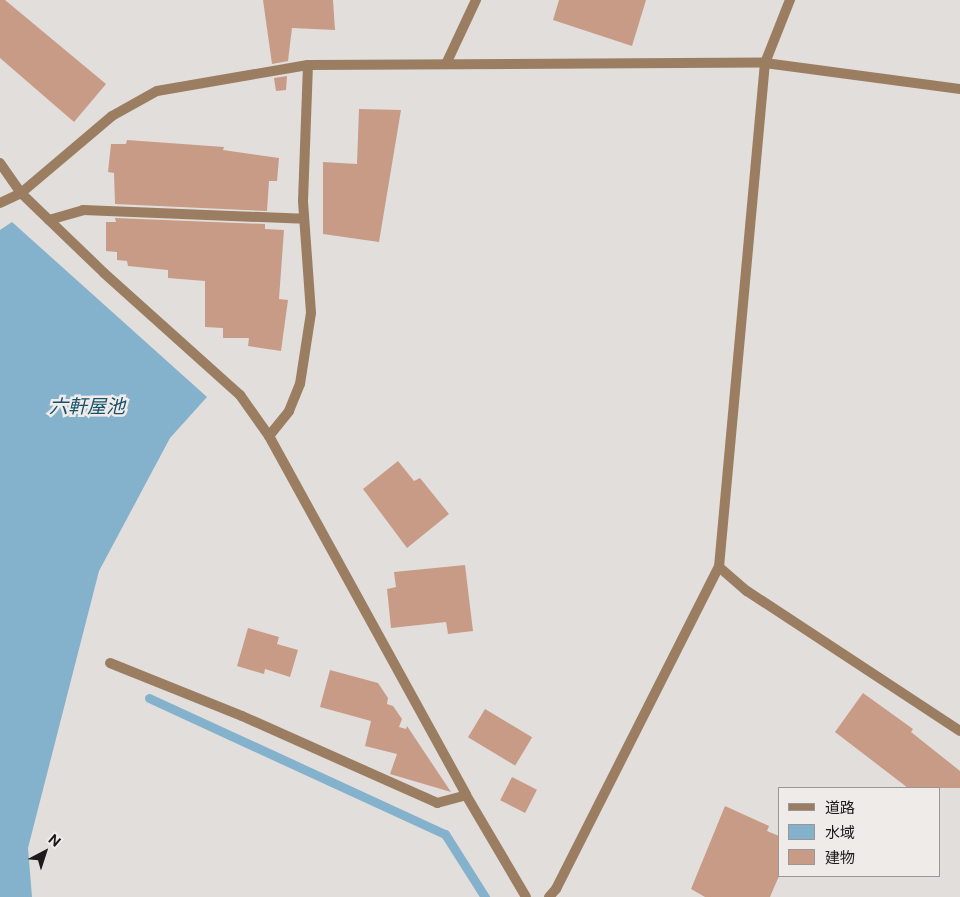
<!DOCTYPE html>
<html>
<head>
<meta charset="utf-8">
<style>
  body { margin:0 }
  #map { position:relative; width:960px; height:897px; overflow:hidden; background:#e2dedc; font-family:"Public Sans","Noto Sans JP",sans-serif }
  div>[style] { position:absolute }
  .water>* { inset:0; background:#84b1cb }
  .stream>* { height:9px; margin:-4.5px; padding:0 4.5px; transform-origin:4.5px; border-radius:4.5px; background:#84b1cb }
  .building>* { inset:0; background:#c89b86; transform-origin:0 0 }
  .lane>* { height:10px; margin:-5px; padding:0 5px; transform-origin:5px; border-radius:5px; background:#9b7e61 }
  .street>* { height:10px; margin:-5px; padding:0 5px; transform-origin:5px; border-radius:5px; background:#9b7e61 }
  span { translate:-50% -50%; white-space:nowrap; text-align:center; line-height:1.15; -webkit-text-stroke:5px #efebe9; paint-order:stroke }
  .water-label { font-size:19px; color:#17506b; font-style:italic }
  .legend { position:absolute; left:778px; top:787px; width:162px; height:90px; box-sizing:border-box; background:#efebe9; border:1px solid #9b9796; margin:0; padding:6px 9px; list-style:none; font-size:15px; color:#1c1a1a }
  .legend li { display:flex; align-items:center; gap:10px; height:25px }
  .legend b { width:25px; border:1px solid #9b9796 }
  .north { position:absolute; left:20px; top:827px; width:50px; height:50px; -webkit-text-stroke:4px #efebe9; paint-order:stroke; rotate:40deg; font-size:14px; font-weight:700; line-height:20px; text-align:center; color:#1c1a1a }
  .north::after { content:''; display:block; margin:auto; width:18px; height:22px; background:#1c1a1a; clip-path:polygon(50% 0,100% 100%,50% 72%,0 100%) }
</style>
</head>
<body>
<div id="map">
  <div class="water">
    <div style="clip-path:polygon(12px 222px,207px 397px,170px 438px,99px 571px,28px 848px,32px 897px,0 897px,0 230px)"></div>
  </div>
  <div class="stream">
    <div style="left:149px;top:698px;width:326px;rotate:24.7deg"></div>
    <div style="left:445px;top:834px;width:75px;rotate:57.6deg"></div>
  </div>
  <div class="building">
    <div style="clip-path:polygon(0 0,5px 0,106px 84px,74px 122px,0 58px)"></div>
    <div style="clip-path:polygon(263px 0,333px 0,335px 30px,292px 28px,288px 61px,272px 64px)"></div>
    <div style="clip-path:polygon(559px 0,646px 0,632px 46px,553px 20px)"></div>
    <div style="clip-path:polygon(287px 76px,286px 90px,276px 91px,274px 78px)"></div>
    <div style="clip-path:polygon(359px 109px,401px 110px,379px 242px,323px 234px,323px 162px,357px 164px)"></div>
    <div style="clip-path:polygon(127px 140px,224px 147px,223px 150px,279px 158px,277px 181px,269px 181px,267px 211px,115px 204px,114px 173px,108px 172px,111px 144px,126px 144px)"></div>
    <div style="clip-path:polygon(115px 218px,265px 224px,265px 229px,284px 230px,279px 299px,288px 300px,281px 351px,248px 346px,249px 338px,223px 338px,223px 328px,205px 327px,205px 281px,168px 278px,168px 270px,128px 266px,127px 261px,117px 260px,117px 252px,106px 251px,106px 222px,116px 222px)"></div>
    <div style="clip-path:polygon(398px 461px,414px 481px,420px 478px,449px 514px,407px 548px,363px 489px)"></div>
    <div style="clip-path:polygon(465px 565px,473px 631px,448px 634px,446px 622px,391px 628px,387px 589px,396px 587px,394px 572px)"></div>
    <div style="clip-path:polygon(248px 628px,279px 637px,277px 644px,298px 650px,290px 677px,265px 669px,264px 674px,237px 666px)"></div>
    <div style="clip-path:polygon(330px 670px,378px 683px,388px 698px,387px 704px,393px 706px,402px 719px,399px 727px,406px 729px,407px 726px,451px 792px,390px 774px,397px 754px,365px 746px,371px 721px,320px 707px)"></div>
    <div style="clip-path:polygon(863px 693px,913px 729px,911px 732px,960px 771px,960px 788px,908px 788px,835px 732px)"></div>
    <div style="left:485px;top:709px;width:55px;height:33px;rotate:31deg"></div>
    <div style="left:512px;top:777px;width:28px;height:26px;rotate:27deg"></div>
    <div style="clip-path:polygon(725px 806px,769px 826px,767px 831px,779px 836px,779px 876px,770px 897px,705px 897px,691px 889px)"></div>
  </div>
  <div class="lane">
    <div style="left:549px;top:897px;width:11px;rotate:-49deg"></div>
    <div style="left:556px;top:889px;width:361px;rotate:-63.2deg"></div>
    <div style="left:719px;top:567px;width:506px;rotate:-84.79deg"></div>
    <div style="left:765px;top:63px;width:68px;rotate:-68.4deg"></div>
  </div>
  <div class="street">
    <div style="left:446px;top:64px;width:71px;rotate:-64.9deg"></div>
    <div style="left:0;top:163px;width:37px;rotate:55deg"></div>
    <div style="left:21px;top:193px;width:115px;rotate:43.9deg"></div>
    <div style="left:104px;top:273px;width:183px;rotate:41.9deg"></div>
    <div style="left:240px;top:395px;width:50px;rotate:54.7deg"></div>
    <div style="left:269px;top:436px;width:409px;rotate:61.2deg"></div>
    <div style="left:466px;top:795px;width:118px;rotate:59.5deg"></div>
    <div style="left:0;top:203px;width:23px;rotate:-25deg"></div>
    <div style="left:21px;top:193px;width:119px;rotate:-40.2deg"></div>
    <div style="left:112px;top:116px;width:51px;rotate:-29.1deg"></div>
    <div style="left:157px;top:91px;width:153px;rotate:-9.8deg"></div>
    <div style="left:308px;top:65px;width:457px;rotate:-0.3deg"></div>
    <div style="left:765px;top:63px;width:197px;rotate:7.6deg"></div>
    <div style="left:49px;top:220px;width:35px;rotate:-16deg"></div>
    <div style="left:83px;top:210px;width:221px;rotate:2.3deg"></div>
    <div style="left:269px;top:436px;width:32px;rotate:-51deg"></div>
    <div style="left:289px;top:411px;width:29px;rotate:-68deg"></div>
    <div style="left:300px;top:384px;width:72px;rotate:-81.2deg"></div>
    <div style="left:311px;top:313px;width:112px;rotate:-94.1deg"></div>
    <div style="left:303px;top:201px;width:136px;rotate:-87.9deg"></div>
    <div style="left:719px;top:567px;width:37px;rotate:41deg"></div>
    <div style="left:747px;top:591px;width:255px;rotate:33.3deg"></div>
    <div style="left:110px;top:663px;width:142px;rotate:21.9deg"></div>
    <div style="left:242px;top:716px;width:214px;rotate:24deg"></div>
    <div style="left:437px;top:803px;width:30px;rotate:-15deg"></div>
  </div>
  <div class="water-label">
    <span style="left:87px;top:407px">六軒屋池</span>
  </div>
  <ul class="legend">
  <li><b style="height:6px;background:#9b7e61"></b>道路</li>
  <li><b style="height:14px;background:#84b1cb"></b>水域</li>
  <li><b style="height:14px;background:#c89b86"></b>建物</li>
  </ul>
  <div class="north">N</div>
</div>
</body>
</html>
